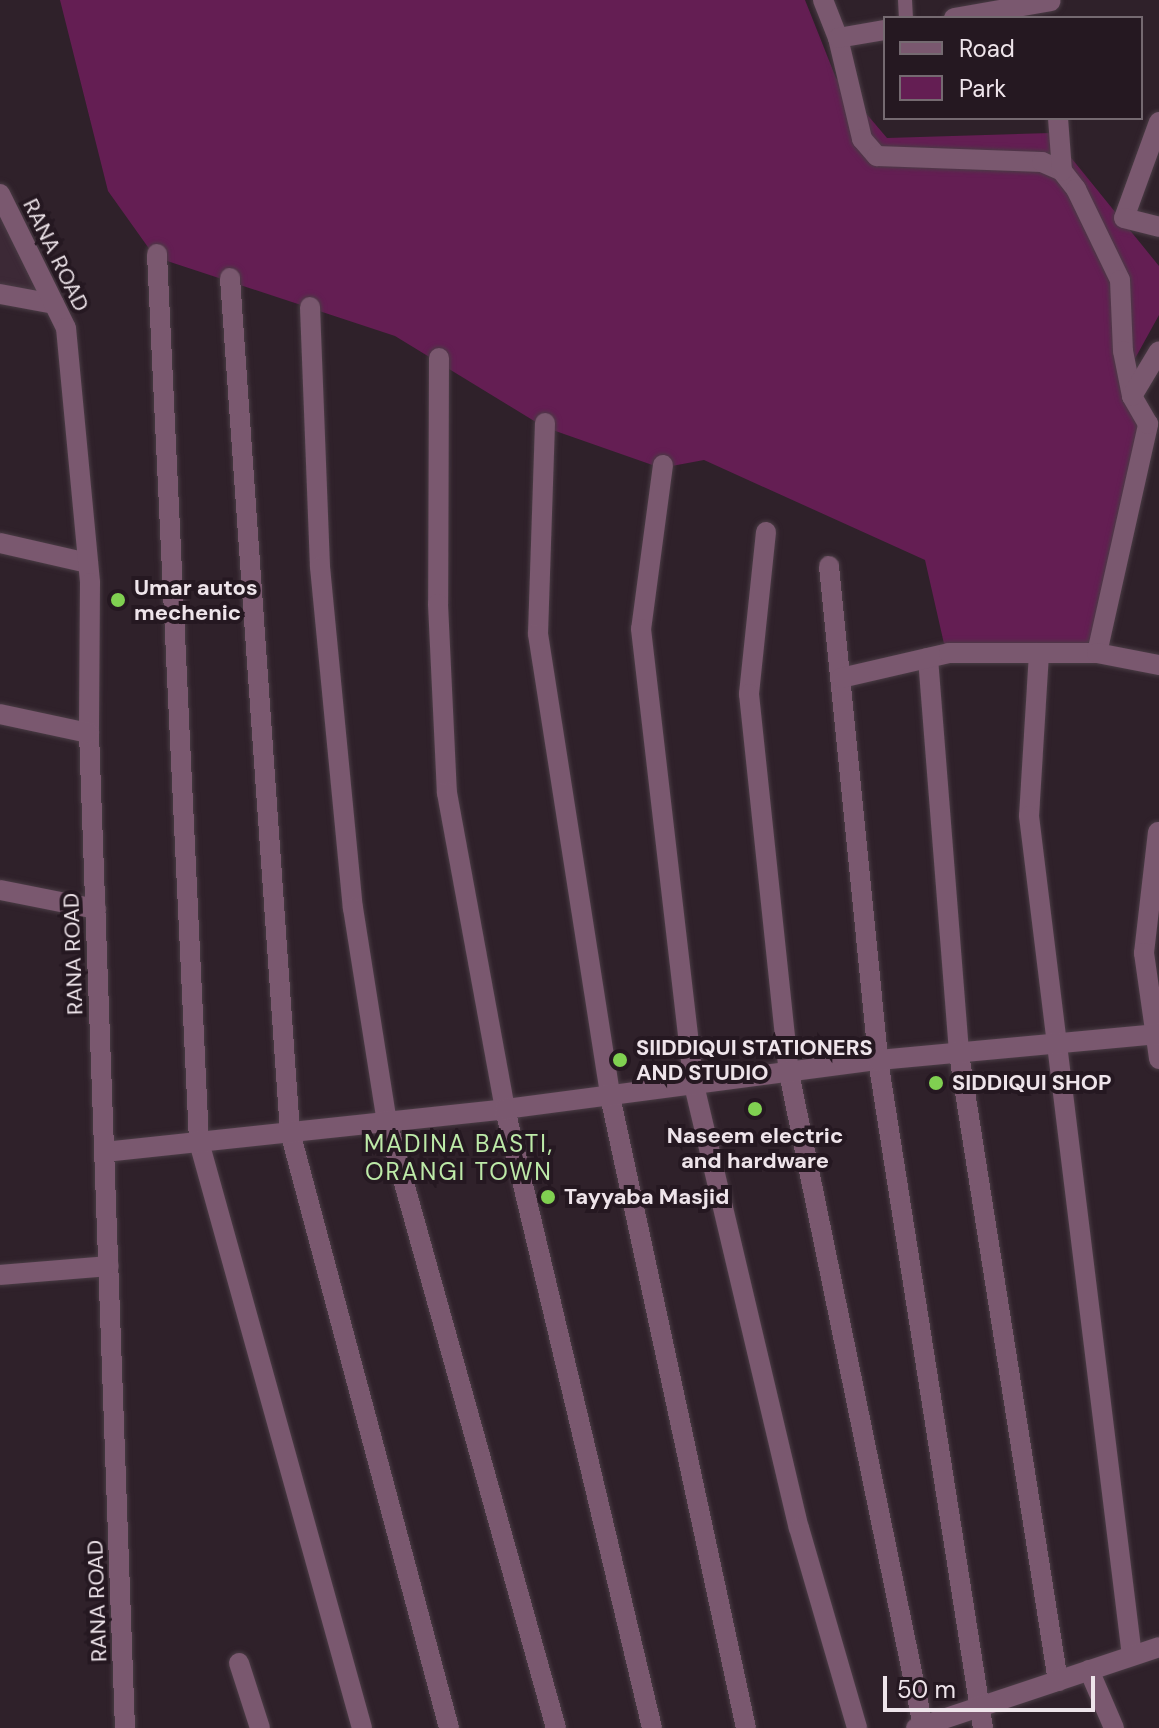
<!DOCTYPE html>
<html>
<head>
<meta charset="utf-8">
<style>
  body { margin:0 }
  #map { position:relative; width:1159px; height:1728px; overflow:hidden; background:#2f212a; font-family:"DM Sans",sans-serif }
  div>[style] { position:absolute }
  .built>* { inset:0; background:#3c2936 }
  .green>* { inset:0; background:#641e53 }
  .roads { filter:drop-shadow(0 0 2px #4a3c45) drop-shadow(0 0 2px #4a3c45) }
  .service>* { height:14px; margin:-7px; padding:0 7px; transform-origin:7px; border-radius:7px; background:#7a586f }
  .minor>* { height:20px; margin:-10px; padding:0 10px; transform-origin:10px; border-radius:10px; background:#7a586f }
  .tertiary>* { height:20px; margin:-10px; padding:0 10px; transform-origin:10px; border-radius:10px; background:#7a586f }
  .dots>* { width:22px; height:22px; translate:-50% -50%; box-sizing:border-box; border:4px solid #251821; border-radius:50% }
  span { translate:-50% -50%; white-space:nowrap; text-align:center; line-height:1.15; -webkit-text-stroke:8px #251821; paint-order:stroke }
  .street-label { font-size:22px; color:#eee4ea }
  .poi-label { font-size:22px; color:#eee4ea; font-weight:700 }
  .left { translate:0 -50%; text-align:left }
  .neighbourhood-label { font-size:24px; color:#bdeaa8; letter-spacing:2px }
  .legend { position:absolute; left:883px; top:16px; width:260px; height:104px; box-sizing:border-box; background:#251821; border:2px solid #756a71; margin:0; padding:10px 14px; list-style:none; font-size:24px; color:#eee4ea }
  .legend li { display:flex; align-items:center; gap:16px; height:40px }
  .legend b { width:40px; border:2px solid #756a71 }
  .scale { position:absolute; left:883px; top:1676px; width:212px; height:36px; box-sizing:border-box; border:4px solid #eee4ea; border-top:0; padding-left:10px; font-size:24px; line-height:28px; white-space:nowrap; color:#eee4ea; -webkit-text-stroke:6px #251821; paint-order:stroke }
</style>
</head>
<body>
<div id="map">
  <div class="built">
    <div style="clip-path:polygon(0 206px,53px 294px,0 289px)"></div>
  </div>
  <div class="green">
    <div style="clip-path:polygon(60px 0,805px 0,836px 78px,887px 138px,1051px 133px,1159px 266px,1159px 315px,1121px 384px,1146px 427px,1095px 656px,947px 657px,925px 560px,704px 460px,661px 468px,544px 427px,395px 336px,155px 257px,108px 191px)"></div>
  </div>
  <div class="roads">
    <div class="service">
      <div style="left:905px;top:0;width:18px;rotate:87deg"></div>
    </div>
    <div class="minor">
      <div style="left:823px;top:0;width:41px;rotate:68.5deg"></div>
      <div style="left:838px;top:38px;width:104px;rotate:76.6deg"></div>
      <div style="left:862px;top:139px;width:23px;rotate:49deg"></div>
      <div style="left:877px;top:156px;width:165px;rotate:2.1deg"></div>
      <div style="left:1042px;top:162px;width:22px;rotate:24deg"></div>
      <div style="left:1062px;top:171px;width:23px;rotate:52deg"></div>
      <div style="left:1076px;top:189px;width:101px;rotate:64.2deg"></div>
      <div style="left:1120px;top:280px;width:71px;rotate:87.6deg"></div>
      <div style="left:1123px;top:351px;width:46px;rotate:78.7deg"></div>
      <div style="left:954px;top:18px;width:98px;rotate:-9.9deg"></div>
      <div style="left:838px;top:38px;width:48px;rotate:-9.7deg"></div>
      <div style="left:1058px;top:118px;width:53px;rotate:85.7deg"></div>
      <div style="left:1159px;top:122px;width:102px;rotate:110deg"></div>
      <div style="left:1124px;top:218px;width:36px;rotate:14deg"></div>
      <div style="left:157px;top:254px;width:889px;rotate:87.29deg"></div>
      <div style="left:199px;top:1142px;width:608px;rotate:74.46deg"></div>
      <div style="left:230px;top:278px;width:856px;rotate:85.98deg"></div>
      <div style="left:290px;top:1132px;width:617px;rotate:75.06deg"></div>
      <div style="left:0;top:294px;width:55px;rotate:10.5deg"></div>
      <div style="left:310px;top:307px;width:260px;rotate:87.8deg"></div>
      <div style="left:320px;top:567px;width:343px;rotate:84.5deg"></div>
      <div style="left:353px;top:908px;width:217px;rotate:81deg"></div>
      <div style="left:387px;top:1122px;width:629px;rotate:74.42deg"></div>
      <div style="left:439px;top:358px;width:246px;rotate:90.2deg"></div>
      <div style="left:438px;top:604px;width:189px;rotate:87.3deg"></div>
      <div style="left:447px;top:793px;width:321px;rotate:79.6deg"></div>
      <div style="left:505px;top:1109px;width:636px;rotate:76.64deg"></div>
      <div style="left:545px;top:423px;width:211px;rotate:91.9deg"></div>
      <div style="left:538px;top:634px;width:468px;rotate:81.1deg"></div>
      <div style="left:610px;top:1096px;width:646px;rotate:77.86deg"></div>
      <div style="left:663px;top:465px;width:165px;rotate:97.6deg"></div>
      <div style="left:641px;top:629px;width:459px;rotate:83.4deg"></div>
      <div style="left:694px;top:1085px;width:455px;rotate:76.7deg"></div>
      <div style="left:799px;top:1528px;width:208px;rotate:73.8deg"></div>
      <div style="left:766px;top:532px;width:163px;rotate:96deg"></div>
      <div style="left:749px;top:694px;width:381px;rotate:84deg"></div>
      <div style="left:789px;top:1073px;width:667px;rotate:78.4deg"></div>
      <div style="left:0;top:543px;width:90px;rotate:12.8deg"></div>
      <div style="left:829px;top:566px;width:496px;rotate:84.3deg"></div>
      <div style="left:878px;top:1060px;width:676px;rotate:81.07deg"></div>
      <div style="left:1039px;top:653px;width:163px;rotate:93.5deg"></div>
      <div style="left:1029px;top:816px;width:846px;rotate:83.01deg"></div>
      <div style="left:1097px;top:653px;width:235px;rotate:-77.4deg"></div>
      <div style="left:1148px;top:424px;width:32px;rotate:-120deg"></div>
      <div style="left:1132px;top:396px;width:52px;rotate:-59deg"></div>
      <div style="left:928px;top:658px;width:397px;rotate:85.5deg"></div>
      <div style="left:959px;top:1054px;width:635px;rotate:81.03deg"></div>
      <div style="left:841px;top:678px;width:111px;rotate:-13deg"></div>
      <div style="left:949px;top:653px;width:148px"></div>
      <div style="left:1097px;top:653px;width:63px;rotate:11deg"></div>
      <div style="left:1158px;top:832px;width:122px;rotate:96.6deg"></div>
      <div style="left:1144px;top:953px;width:107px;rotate:81.9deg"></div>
      <div style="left:0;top:890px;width:98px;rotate:11.2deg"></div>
      <div style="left:105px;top:1152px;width:402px;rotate:-6.1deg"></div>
      <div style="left:505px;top:1109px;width:376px;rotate:-7.5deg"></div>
      <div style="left:878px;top:1060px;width:282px;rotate:-5.3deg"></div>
      <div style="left:0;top:1275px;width:109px;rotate:-4.7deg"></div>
      <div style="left:239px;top:1663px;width:68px;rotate:72.1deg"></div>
      <div style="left:1089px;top:1670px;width:63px;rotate:66.7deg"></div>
      <div style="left:916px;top:1728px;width:256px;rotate:-18.4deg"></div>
    </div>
    <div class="tertiary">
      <div style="left:0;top:194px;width:149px;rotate:63.8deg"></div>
      <div style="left:66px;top:328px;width:256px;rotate:84.6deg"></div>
      <div style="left:90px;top:583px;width:150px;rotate:90.4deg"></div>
      <div style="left:89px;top:733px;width:996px;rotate:87.93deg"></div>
      <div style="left:0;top:714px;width:91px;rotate:12.1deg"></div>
    </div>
  </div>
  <div class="dots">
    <div style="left:118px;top:600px;background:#80d051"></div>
    <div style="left:620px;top:1060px;background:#80d051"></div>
    <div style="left:936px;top:1083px;background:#80d051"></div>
    <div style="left:755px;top:1109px;background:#80d051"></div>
    <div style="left:548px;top:1197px;background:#80d051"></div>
  </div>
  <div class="street-label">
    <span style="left:56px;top:255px;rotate:64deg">RANA ROAD</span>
    <span style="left:73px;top:954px;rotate:-92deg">RANA ROAD</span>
    <span style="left:97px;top:1601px;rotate:-92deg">RANA ROAD</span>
  </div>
  <div class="poi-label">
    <span class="left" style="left:134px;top:600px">Umar autos<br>mechenic</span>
    <span class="left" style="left:636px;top:1060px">SIIDDIQUI STATIONERS<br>AND STUDIO</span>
    <span class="left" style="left:952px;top:1083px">SIDDIQUI SHOP</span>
    <span style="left:755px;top:1148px">Naseem electric<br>and hardware</span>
    <span class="left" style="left:564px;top:1197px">Tayyaba Masjid</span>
  </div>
  <div class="neighbourhood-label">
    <span style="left:459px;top:1158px">MADINA BASTI,<br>ORANGI TOWN</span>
  </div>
  <ul class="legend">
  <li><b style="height:10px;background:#7a586f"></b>Road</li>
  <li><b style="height:22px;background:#641e53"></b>Park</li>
  </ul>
  <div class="scale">50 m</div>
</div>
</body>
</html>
